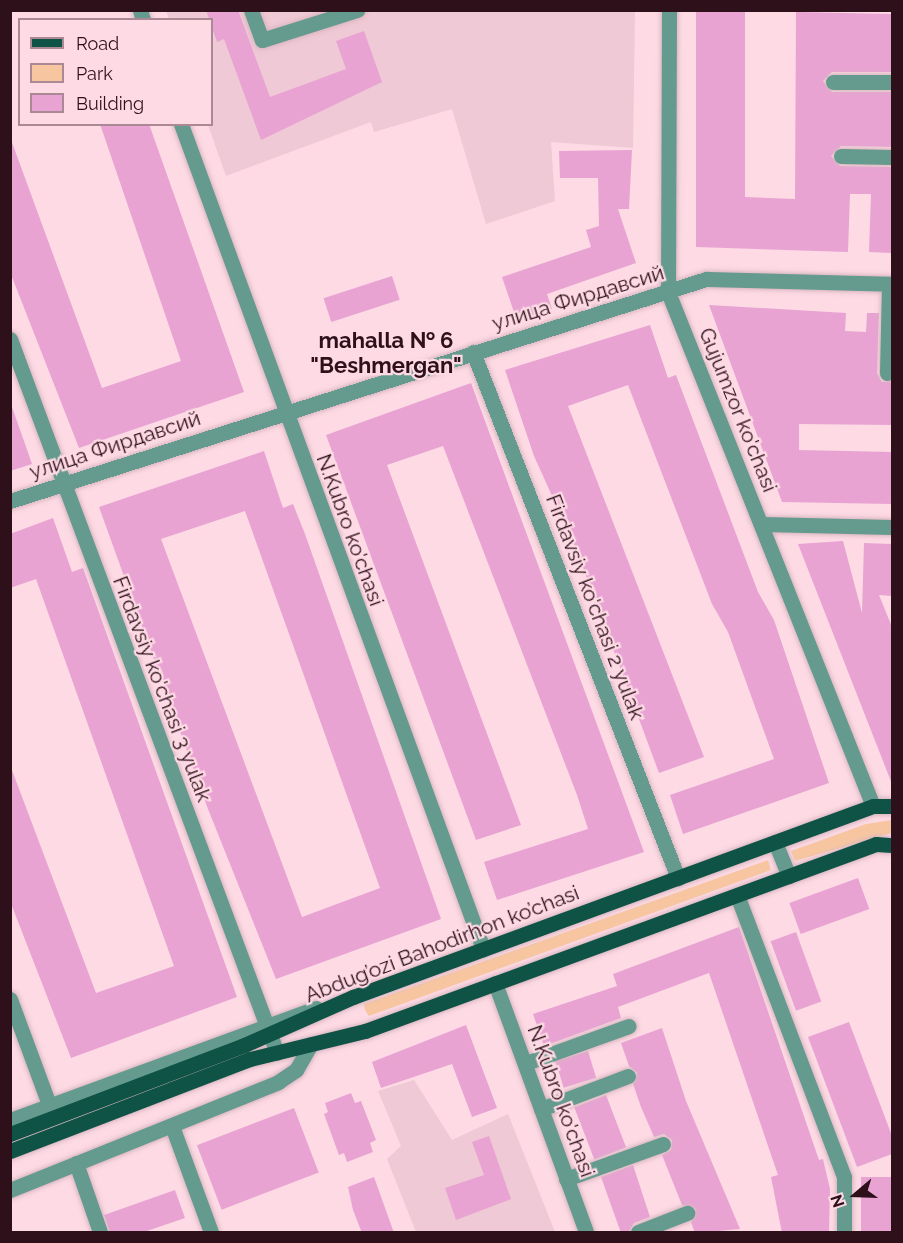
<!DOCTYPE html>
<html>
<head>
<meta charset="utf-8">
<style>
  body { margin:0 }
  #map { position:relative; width:903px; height:1243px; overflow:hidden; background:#fddae4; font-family:Raleway,sans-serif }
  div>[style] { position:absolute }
  .built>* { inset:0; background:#efc9d5 }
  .green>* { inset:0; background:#f7c6a1 }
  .building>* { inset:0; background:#e8a3d3; transform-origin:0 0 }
  .roads { filter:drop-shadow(0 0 2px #d8b6c0) drop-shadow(0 0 2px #d8b6c0) }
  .minor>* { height:15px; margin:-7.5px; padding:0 7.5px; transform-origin:7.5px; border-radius:7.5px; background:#659a8e }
  .major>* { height:15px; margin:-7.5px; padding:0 7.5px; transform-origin:7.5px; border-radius:7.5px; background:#0f5347 }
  span { translate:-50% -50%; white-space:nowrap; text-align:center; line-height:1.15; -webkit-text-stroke:4.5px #fddae4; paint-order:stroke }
  .street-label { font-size:21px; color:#2e101b }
  .neighbourhood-label { font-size:22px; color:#2e101b; font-weight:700 }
  .frame { position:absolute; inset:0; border:12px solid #2e101b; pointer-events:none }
  .legend { position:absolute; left:18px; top:18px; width:195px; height:108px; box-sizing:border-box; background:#fddae4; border:2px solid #aa8994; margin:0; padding:8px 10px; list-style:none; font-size:18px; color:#2e101b }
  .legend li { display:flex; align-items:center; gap:12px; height:30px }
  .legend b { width:30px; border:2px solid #aa8994 }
  .north { position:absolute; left:825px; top:1165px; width:60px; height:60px; -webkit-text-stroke:4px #fddae4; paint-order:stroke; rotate:251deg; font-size:16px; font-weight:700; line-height:24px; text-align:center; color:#2e101b }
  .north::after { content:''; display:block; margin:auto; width:21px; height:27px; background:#2e101b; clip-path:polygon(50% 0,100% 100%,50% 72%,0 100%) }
</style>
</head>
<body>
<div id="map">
  <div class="built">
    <div style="clip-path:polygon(166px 11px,635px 11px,633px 148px,551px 142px,555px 201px,486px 224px,452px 109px,374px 132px,371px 122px,226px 176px,208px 125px,212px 124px,212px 20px,169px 19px)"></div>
    <div style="clip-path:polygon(414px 1080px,452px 1140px,508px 1114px,555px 1232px,416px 1232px,387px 1159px,401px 1146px,378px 1091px)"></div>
  </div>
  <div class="green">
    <div style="clip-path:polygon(892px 820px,892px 833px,795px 861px,791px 851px,866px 824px)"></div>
    <div style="clip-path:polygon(768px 860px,771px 870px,369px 1016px,365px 1010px,364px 1004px)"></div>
  </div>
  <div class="building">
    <div style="clip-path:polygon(206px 10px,238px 10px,270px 97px,346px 69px,336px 41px,364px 31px,382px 82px,261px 140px,224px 39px,217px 42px)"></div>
    <div style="clip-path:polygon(696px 10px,745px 10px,745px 197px,795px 199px,796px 12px,892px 14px,892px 72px,832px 72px,823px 81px,832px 92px,892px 92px,892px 147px,841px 146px,831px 156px,840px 166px,892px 167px,892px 253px,869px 252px,871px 194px,850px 194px,848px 252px,696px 247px)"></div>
    <div style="clip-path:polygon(100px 124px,149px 124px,244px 392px,79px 448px,10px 272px,10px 137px,102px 388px,181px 361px)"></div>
    <div style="clip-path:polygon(632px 150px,629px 209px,618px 209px,636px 263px,547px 294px,552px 309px,517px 321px,502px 277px,591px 247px,586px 230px,599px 226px,598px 178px,560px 178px,559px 151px)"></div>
    <div style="left:392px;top:276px;width:25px;height:72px;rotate:72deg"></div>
    <div style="clip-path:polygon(709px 305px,846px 313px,845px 331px,866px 332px,867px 313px,879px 313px,877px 373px,882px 382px,892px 381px,892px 425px,799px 424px,799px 450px,892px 452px,892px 504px,782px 502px)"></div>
    <div style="clip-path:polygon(650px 325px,668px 378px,676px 375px,758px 592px,774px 620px,829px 783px,683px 834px,670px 795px,774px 759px,728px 632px,712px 604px,628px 385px,568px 406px,704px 757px,659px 773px,576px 549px,534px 456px,505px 370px)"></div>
    <div style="clip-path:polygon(471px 383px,644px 852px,497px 900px,484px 862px,588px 829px,577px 795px,443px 446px,387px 465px,521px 825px,476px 840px,326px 435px)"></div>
    <div style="clip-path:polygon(12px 407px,32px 464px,10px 471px,10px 408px)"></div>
    <div style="clip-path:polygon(evenodd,264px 451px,283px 508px,293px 504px,305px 534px,441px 919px,276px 979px,208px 809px,99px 507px,264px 451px,245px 511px,380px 888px,302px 917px,161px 539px,245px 511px)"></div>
    <div style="clip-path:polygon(53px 518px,72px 572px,83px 568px,237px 997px,71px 1058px,10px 901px,10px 765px,96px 993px,174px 966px,36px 579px,10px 588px,10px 534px)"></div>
    <div style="clip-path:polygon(843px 541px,862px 613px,864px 543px,892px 544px,892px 596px,879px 595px,892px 627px,892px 784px,798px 544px)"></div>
    <div style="left:858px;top:878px;width:33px;height:73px;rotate:70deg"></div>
    <div style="clip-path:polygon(739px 927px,819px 1160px,823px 1159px,830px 1189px,829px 1233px,782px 1233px,771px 1177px,778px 1175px,709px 973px,618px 1007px,621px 1018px,544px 1046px,533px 1014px,617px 986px,613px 974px)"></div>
    <div style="left:796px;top:932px;width:74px;height:27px;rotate:70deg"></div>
    <div style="clip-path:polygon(849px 1022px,892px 1136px,892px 1154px,857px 1167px,808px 1037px)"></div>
    <div style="clip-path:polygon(466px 1025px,497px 1108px,472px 1117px,452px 1064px,381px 1088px,372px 1062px)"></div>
    <div style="clip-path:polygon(662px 1028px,686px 1101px,740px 1229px,695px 1233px,691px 1222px,696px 1209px,682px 1205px,662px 1155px,671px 1150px,672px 1140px,664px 1134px,654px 1137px,641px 1107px,633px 1084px,637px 1073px,629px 1066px,621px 1043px)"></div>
    <div style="left:588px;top:1051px;width:28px;height:34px;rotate:73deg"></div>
    <div style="clip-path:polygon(351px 1093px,355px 1103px,361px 1101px,376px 1140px,370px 1143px,373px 1152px,347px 1162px,344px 1153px,339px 1155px,324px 1114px,328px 1112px,325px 1103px)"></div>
    <div style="left:606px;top:1095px;width:56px;height:34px;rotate:69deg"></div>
    <div style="left:294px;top:1108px;width:69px;height:104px;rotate:69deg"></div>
    <div style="clip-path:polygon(489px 1136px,511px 1199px,456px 1220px,445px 1188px,484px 1175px,472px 1142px)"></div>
    <div style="clip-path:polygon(633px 1165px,650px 1217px,634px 1223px,628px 1233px,621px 1233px,601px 1177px)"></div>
    <div style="clip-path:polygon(374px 1177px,394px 1233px,362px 1233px,353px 1210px,348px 1187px)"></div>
    <div style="left:892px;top:1177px;width:56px;height:31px;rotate:90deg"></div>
    <div style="clip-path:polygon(175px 1190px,185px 1218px,141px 1233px,110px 1233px,104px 1215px)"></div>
  </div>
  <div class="roads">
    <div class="minor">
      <div style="left:140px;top:10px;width:10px;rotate:73deg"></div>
      <div style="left:251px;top:10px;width:32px;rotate:70deg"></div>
      <div style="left:262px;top:40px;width:100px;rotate:-17.5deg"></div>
      <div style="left:669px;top:10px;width:282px;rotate:90.2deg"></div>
      <div style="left:668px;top:292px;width:553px;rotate:68.26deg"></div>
      <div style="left:833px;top:82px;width:59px"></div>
      <div style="left:181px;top:124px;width:879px;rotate:69.89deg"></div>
      <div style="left:841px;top:156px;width:51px;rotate:1.1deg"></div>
      <div style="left:10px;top:339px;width:762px;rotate:69.5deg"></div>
      <div style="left:473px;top:352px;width:565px;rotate:68.71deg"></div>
      <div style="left:887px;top:373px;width:89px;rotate:-88.7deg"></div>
      <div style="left:10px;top:501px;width:731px;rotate:-17.69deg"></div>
      <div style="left:706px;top:279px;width:186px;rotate:1.5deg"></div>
      <div style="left:762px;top:524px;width:130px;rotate:1.3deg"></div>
      <div style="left:775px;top:842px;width:37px;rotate:68deg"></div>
      <div style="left:737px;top:895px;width:302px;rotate:69.2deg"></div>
      <div style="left:844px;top:1177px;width:55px;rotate:90deg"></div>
      <div style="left:495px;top:983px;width:265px;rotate:69.9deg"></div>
      <div style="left:10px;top:999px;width:115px;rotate:69.7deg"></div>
      <div style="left:526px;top:1063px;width:109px;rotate:-19.8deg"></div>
      <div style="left:541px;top:1109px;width:93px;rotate:-20.8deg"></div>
      <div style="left:10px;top:1120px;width:326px;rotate:-20.1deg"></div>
      <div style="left:172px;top:1126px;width:113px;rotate:69.8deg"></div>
      <div style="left:76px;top:1163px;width:73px;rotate:70.8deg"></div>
      <div style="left:566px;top:1179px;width:103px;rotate:-19.8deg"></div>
      <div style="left:10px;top:1190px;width:289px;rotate:-21.9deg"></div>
      <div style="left:278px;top:1082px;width:22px;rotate:-34deg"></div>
      <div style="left:296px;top:1070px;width:30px;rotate:-60deg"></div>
      <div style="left:638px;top:1232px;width:53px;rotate:-21.2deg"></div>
    </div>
    <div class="major">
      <div style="left:10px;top:1134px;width:250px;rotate:-20.8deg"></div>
      <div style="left:244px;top:1045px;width:119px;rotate:-23.8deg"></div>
      <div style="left:353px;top:997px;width:554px;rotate:-20.17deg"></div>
      <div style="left:873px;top:806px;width:19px"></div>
      <div style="left:10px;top:1151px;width:257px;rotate:-21deg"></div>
      <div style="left:250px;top:1059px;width:118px;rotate:-13.7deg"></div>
      <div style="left:365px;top:1031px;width:544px;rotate:-20.1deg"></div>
      <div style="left:876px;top:844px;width:16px;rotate:4deg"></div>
    </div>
  </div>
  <div class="street-label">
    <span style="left:578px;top:298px;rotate:-17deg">улица Фирдавсий</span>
    <span style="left:738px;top:410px;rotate:68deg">Gujumzor ko'chasi</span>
    <span style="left:115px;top:445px;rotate:-18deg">улица Фирдавсий</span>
    <span style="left:350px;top:530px;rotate:70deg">N.Kubro ko'chasi</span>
    <span style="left:595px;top:607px;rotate:69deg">Firdavsiy ko'chasi 2 yulak</span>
    <span style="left:162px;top:689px;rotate:69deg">Firdavsiy ko'chasi 3 yulak</span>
    <span style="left:442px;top:944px;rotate:-21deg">Abdug’ozi Bahodirhon ko’chasi</span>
    <span style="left:561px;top:1101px;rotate:70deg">N.Kubro ko'chasi</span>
  </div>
  <div class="neighbourhood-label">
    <span style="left:386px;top:353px">mahalla № 6<br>"Beshmergan"</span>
  </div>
  <div class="frame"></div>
  <ul class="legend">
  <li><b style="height:8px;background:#0f5347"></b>Road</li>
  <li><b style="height:16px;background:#f7c6a1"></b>Park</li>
  <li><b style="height:16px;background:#e8a3d3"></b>Building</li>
  </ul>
  <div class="north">N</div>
</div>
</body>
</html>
